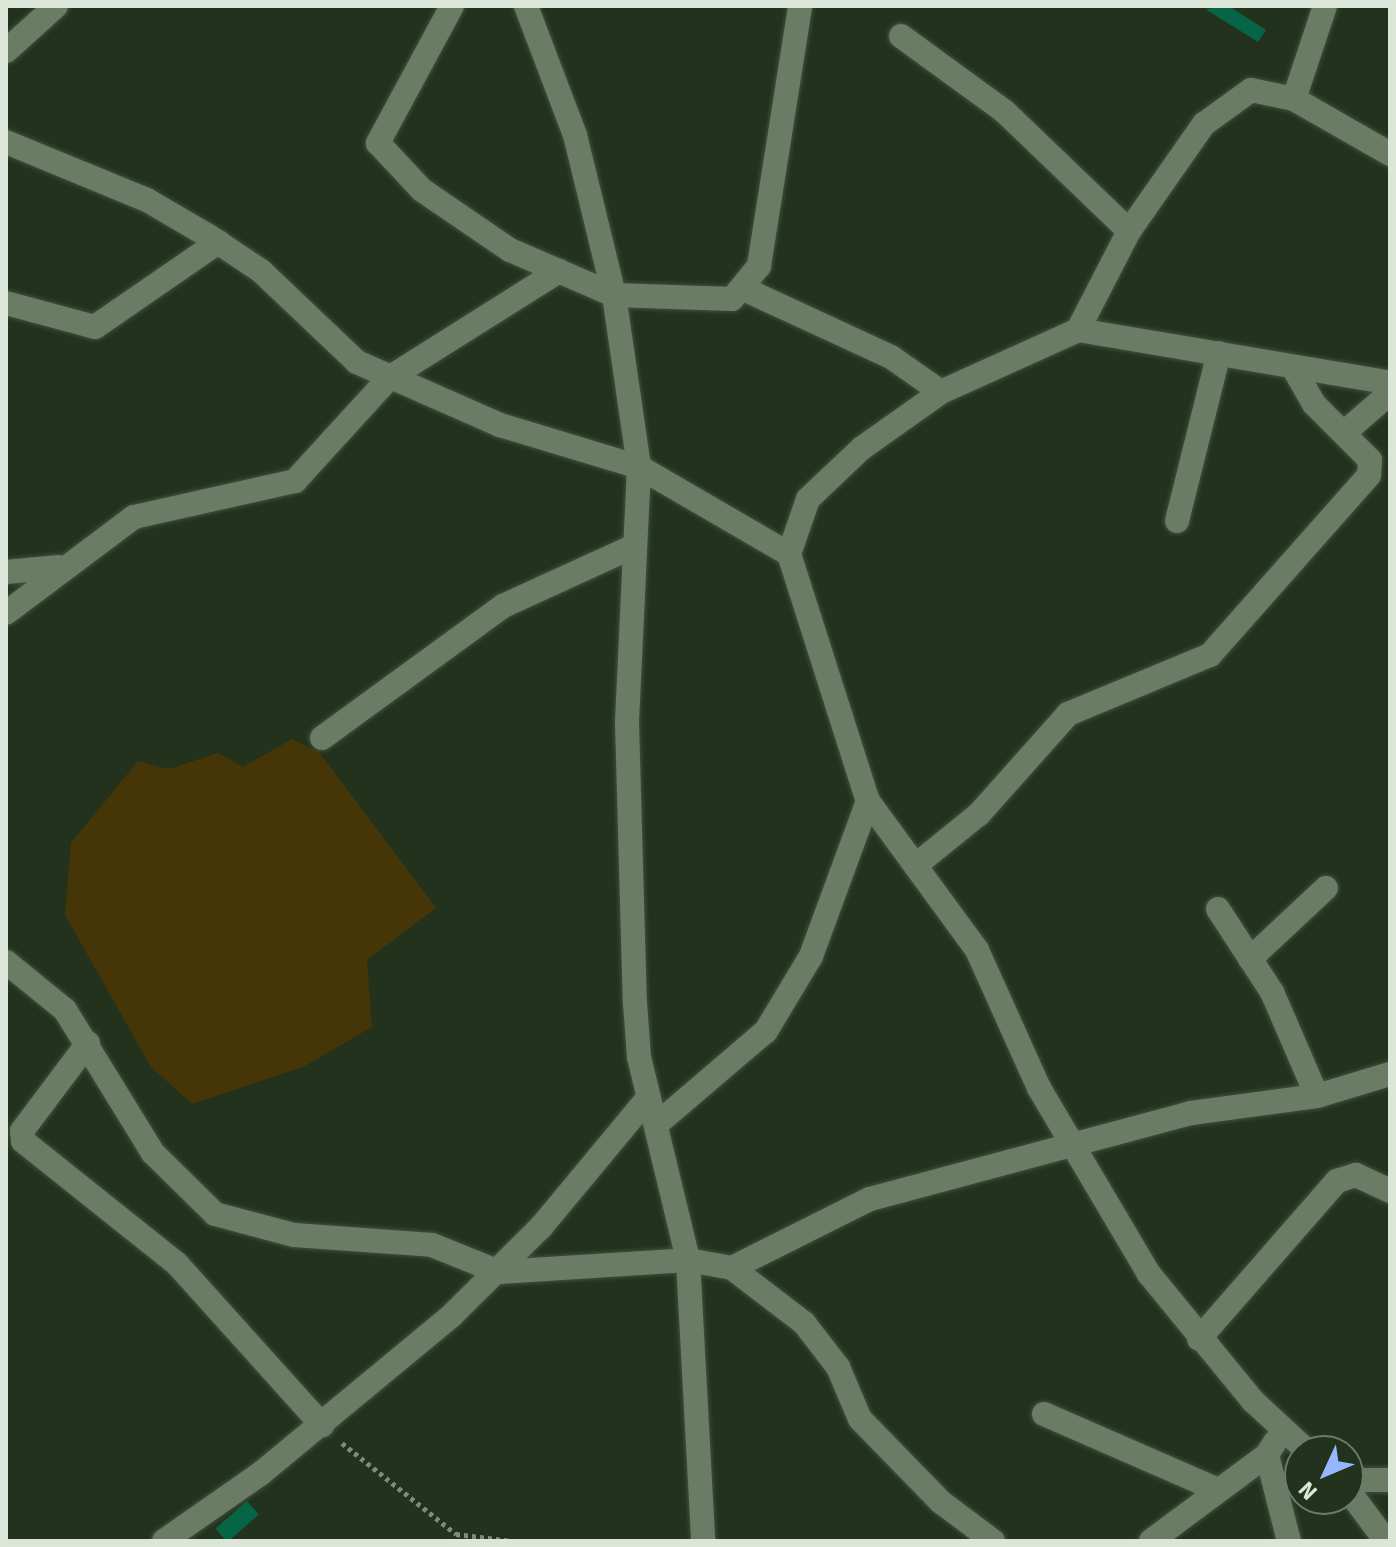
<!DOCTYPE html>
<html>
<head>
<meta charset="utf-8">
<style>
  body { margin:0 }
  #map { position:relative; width:1396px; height:1547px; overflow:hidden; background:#22321d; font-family:Signika,sans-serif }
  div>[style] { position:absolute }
  .green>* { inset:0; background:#463607 }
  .building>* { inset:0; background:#066546; transform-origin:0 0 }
  .path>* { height:5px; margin-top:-2.5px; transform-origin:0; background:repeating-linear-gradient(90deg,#7e8b7a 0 4px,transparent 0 8px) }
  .roads { filter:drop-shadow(0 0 2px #414f3d) drop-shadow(0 0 2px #414f3d) }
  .street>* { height:24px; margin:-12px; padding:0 12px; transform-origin:12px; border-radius:12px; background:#6a7d64 }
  span { translate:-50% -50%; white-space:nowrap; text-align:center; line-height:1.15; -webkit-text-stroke:6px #22321d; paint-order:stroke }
  .frame { position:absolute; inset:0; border:8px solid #dbe6d8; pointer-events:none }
  .north { position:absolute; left:1284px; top:1435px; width:80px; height:80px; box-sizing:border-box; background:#22321d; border:2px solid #6c7a68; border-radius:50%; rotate:226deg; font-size:22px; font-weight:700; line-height:32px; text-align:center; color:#dbe6d8 }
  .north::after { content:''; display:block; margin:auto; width:28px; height:36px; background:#95b7fd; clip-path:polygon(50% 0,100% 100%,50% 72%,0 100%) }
</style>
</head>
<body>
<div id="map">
  <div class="green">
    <div style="clip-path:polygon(292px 739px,319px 752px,436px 908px,367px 960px,372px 1027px,303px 1067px,192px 1104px,151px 1067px,65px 915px,71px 843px,138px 761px,169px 769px,218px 753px,243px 767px)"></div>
  </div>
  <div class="building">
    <div style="clip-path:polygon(1229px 6px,1266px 30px,1258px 42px,1205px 9px)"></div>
    <div style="left:247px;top:1501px;width:18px;height:42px;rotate:49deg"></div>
  </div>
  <div class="path">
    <div style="left:342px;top:1443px;width:146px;rotate:38.6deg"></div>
    <div style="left:456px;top:1534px;width:56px;rotate:7.1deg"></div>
  </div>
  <div class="roads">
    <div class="street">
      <div style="left:452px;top:6px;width:156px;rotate:118.4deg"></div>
      <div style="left:378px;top:143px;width:64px;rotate:46.9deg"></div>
      <div style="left:422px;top:190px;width:107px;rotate:34.3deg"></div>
      <div style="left:510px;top:250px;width:113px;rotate:23.4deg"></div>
      <div style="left:614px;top:295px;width:118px;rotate:1.9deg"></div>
      <div style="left:732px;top:299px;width:43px;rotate:-50.7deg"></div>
      <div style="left:759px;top:266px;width:263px;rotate:-81deg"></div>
      <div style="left:526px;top:6px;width:138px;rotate:69.2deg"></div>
      <div style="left:575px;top:135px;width:165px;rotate:76.3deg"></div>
      <div style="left:614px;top:295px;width:174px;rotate:81.7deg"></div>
      <div style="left:639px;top:467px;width:255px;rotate:92.7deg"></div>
      <div style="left:627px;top:722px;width:281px;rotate:88.4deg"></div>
      <div style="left:635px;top:1003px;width:54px;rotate:85.8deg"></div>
      <div style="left:639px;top:1057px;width:209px;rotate:76.4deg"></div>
      <div style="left:688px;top:1260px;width:281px;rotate:86.9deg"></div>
      <div style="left:901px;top:36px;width:127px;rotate:36.1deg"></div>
      <div style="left:1004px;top:111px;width:173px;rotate:43.8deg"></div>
      <div style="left:6px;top:51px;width:67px;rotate:-42deg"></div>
      <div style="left:1294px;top:99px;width:111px;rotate:29.8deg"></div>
      <div style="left:6px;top:142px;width:152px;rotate:22.4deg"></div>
      <div style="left:147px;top:200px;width:69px;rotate:30.3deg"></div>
      <div style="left:207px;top:235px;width:65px;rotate:33.7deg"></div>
      <div style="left:261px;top:271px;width:132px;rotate:43.5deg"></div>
      <div style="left:357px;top:362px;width:156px;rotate:23.8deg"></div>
      <div style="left:500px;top:425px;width:145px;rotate:16.8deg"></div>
      <div style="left:639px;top:467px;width:173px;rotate:30.1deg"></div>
      <div style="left:789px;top:554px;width:259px;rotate:72.3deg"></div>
      <div style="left:868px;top:801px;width:185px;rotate:53.8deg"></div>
      <div style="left:977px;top:950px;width:151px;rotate:65.8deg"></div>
      <div style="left:1039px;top:1088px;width:216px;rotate:59.4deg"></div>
      <div style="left:1149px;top:1274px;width:164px;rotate:50.7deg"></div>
      <div style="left:1253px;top:1401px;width:74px;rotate:42.8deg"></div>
      <div style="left:746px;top:290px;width:160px;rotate:24.8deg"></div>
      <div style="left:891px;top:357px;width:61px;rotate:35deg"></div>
      <div style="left:6px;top:303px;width:92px;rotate:15.1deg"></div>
      <div style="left:95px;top:327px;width:150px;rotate:-34.6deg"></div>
      <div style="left:1078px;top:330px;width:111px;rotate:-62.7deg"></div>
      <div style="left:1129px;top:231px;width:131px;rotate:-55deg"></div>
      <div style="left:1204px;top:124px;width:58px;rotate:-35.9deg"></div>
      <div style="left:1251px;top:90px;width:44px;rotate:11.8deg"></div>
      <div style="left:1294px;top:99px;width:98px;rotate:-71.6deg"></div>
      <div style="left:1345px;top:432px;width:60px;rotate:-40.9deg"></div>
      <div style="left:1177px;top:521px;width:173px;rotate:-76deg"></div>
      <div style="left:789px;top:554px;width:58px;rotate:-70.9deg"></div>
      <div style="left:808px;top:499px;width:74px;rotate:-43.4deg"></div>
      <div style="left:862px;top:448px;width:97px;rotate:-35.3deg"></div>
      <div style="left:941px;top:392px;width:150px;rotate:-24.3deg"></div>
      <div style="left:1078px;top:330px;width:316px;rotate:9.6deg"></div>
      <div style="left:6px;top:572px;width:53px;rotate:-5.4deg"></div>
      <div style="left:6px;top:613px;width:160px;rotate:-36.9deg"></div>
      <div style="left:134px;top:517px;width:165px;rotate:-12.6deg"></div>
      <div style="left:295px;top:481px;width:139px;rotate:-47.6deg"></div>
      <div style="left:389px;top:378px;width:201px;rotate:-32.2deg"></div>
      <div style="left:322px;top:738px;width:224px;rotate:-36.1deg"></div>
      <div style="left:503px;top:606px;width:144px;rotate:-24.6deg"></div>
      <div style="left:916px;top:865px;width:81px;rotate:-39deg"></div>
      <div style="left:979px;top:814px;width:134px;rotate:-48.3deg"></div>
      <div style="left:1068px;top:714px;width:154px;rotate:-22.6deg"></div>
      <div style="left:1210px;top:655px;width:240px;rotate:-48.5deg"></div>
      <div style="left:1369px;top:475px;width:15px;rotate:-86deg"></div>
      <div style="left:1370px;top:460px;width:79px;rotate:-135deg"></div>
      <div style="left:1314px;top:404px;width:40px;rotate:-119.7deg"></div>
      <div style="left:1218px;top:909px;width:99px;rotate:57deg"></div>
      <div style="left:1272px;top:992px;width:113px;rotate:66.6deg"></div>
      <div style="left:1250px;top:959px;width:104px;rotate:-43.1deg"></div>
      <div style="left:6px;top:962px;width:76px;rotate:39.1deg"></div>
      <div style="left:65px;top:1010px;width:168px;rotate:58.4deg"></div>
      <div style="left:153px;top:1153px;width:87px;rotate:44.5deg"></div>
      <div style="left:215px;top:1214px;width:82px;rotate:14.9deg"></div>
      <div style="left:294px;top:1235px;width:138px;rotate:4.1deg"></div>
      <div style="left:432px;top:1245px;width:72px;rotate:21.9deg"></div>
      <div style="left:499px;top:1272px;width:189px;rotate:-3.6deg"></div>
      <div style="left:688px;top:1260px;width:45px;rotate:10.3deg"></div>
      <div style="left:732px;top:1268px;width:91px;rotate:37.4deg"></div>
      <div style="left:804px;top:1323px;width:56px;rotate:52.3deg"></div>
      <div style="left:838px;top:1367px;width:56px;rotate:67.1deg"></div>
      <div style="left:860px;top:1419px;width:116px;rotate:45.7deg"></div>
      <div style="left:941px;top:1502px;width:65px;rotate:36.9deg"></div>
      <div style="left:88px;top:1043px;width:110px;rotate:126.9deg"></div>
      <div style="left:22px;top:1131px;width:10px;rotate:84deg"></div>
      <div style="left:23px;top:1141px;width:197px;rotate:38.6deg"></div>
      <div style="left:177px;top:1264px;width:217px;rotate:48deg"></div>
      <div style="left:657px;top:1124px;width:143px;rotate:-40.5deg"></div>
      <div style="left:766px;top:1031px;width:87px;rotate:-59deg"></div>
      <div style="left:811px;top:956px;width:165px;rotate:-69.8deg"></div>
      <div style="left:732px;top:1268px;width:154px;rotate:-26.6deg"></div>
      <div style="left:870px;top:1199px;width:332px;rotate:-15deg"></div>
      <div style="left:1191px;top:1113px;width:127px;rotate:-7.7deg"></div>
      <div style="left:1317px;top:1096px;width:76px;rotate:-16.8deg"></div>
      <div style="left:1199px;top:1339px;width:210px;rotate:-48.9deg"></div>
      <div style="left:1337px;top:1181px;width:20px;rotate:-18deg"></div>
      <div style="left:1356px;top:1175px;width:38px;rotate:25deg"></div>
      <div style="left:1044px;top:1414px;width:190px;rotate:23.6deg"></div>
      <div style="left:1275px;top:1442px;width:15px;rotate:122deg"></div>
      <div style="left:1267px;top:1455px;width:89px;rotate:75.7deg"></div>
      <div style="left:1348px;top:1480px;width:42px"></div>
      <div style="left:1348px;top:1490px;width:64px;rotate:53.3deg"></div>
      <div style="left:164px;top:1541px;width:117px;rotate:-34.9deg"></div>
      <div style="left:260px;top:1474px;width:249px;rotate:-39.6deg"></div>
      <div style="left:452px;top:1315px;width:125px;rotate:-44.7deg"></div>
      <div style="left:541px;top:1227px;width:168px;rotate:-50.3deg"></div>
      <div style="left:1151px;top:1541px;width:144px;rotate:-36.6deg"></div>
    </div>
  </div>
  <div class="frame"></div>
  <div class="north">N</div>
</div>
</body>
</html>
